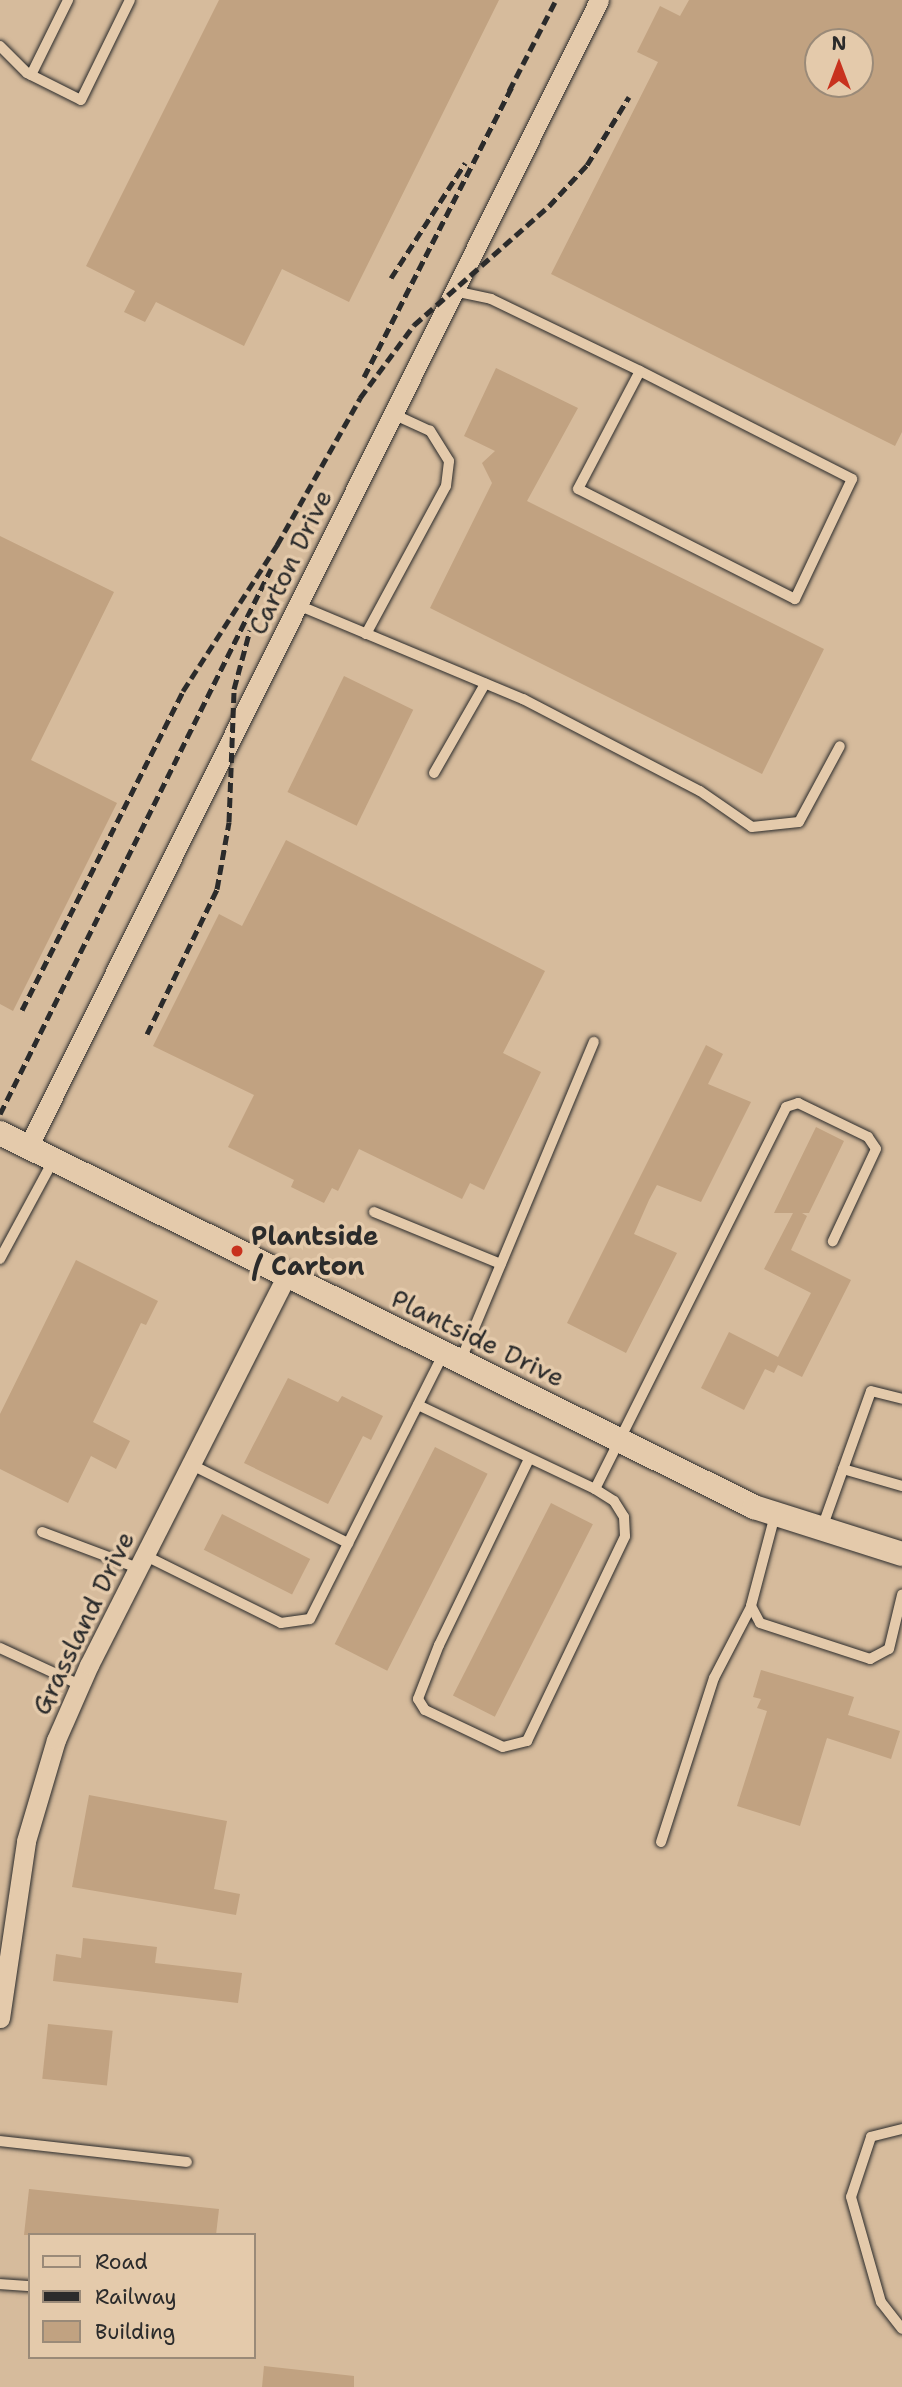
<!DOCTYPE html>
<html>
<head>
<meta charset="utf-8">
<style>
  body { margin:0 }
  #map { position:relative; width:902px; height:2387px; overflow:hidden; background:#e4caab; font-family:"Shantell Sans",sans-serif }
  div>[style] { position:absolute }
  .built>* { inset:0; background:#d6bb9c }
  .building>* { inset:0; background:#c1a281; transform-origin:0 0 }
  .roads { filter:drop-shadow(0 0 2px #2b2b2b) drop-shadow(0 0 2px #2b2b2b) }
  .service>* { height:10px; margin:-5px; padding:0 5px; transform-origin:5px; border-radius:5px; background:#e4caab }
  .minor>* { height:19px; margin:-9.5px; padding:0 9.5px; transform-origin:9.5px; border-radius:9.5px; background:#e4caab }
  .tertiary>* { height:24px; margin:-12px; padding:0 12px; transform-origin:12px; border-radius:12px; background:#e4caab }
  .rail>* { height:5px; margin-top:-2.5px; transform-origin:0; background:repeating-linear-gradient(90deg,#2b2b2b 0 10px,transparent 0 15px) }
  .dots>* { width:19px; height:19px; translate:-50% -50%; box-sizing:border-box; border:4px solid #e4caab; border-radius:50% }
  span { translate:-50% -50%; white-space:nowrap; text-align:center; line-height:1.15; -webkit-text-stroke:7px #e4caab; paint-order:stroke }
  .street-label { font-size:26px; color:#2b2b2b }
  .poi-label { font-size:26px; color:#2b2b2b; font-weight:700 }
  .left { translate:0 -50%; text-align:left }
  .legend { position:absolute; left:28px; top:2233px; width:228px; height:126px; box-sizing:border-box; background:#e4caab; border:2px solid #9a8a78; margin:0; padding:9px 12px; list-style:none; font-size:21px; color:#2b2b2b }
  .legend li { display:flex; align-items:center; gap:14px; height:35px }
  .legend b { width:35px; border:2px solid #9a8a78 }
  .north { position:absolute; left:804px; top:28px; width:70px; height:70px; box-sizing:border-box; background:#e4caab; border:2px solid #9a8a78; border-radius:50%; rotate:0deg; font-size:19px; font-weight:700; line-height:28px; text-align:center; color:#2b2b2b }
  .north::after { content:''; display:block; margin:auto; width:24px; height:32px; background:#c8321e; clip-path:polygon(50% 0,100% 100%,50% 72%,0 100%) }
</style>
</head>
<body>
<div id="map">
  <div class="built">
    <div style="clip-path:polygon(evenodd,0 0,902px 0,902px 2387px,0 2387px,0 0,818px 42px,860px 42px,860px 84px,818px 84px,818px 42px,0 0,30px 2235px,254px 2235px,254px 2357px,30px 2357px,30px 2235px)"></div>
  </div>
  <div class="building">
    <div style="clip-path:polygon(219px 0,499px 0,349px 302px,282px 269px,244px 346px,156px 302px,145px 322px,124px 312px,135px 291px,86px 266px)"></div>
    <div style="clip-path:polygon(evenodd,689px 0,902px 0,902px 432px,895px 446px,551px 274px,658px 62px,637px 52px,660px 6px,680px 16px,689px 0,818px 42px,860px 42px,860px 84px,818px 84px,818px 42px)"></div>
    <div style="clip-path:polygon(496px 368px,578px 408px,527px 501px,824px 649px,762px 774px,430px 608px,492px 483px,482px 463px,495px 451px,464px 436px)"></div>
    <div style="clip-path:polygon(0 536px,114px 592px,31px 760px,117px 803px,13px 1011px,0 1004px)"></div>
    <div style="left:344px;top:676px;width:77px;height:129px;rotate:26deg"></div>
    <div style="clip-path:polygon(286px 840px,545px 971px,503px 1053px,541px 1072px,484px 1190px,470px 1183px,462px 1199px,359px 1149px,338px 1191px,332px 1188px,324px 1203px,291px 1187px,294px 1180px,228px 1147px,254px 1095px,153px 1046px,219px 914px,242px 926px)"></div>
    <div style="clip-path:polygon(706px 1045px,723px 1054px,708px 1084px,751px 1102px,701px 1202px,657px 1185px,649px 1200px,634px 1234px,677px 1253px,626px 1353px,567px 1323px)"></div>
    <div style="clip-path:polygon(816px 1127px,844px 1141px,809px 1213px,802px 1213px,807px 1216px,791px 1250px,851px 1280px,802px 1377px,778px 1365px,774px 1373px,765px 1369px,744px 1410px,701px 1388px,729px 1332px,778px 1357px,811px 1293px,764px 1269px,793px 1213px,774px 1213px)"></div>
    <div style="clip-path:polygon(76px 1260px,158px 1301px,146px 1325px,141px 1323px,93px 1422px,130px 1441px,116px 1469px,91px 1456px,68px 1503px,0 1469px,0 1414px)"></div>
    <div style="clip-path:polygon(288px 1378px,338px 1402px,342px 1396px,383px 1416px,371px 1440px,363px 1436px,328px 1504px,244px 1463px)"></div>
    <div style="left:435px;top:1447px;width:59px;height:221px;rotate:27deg"></div>
    <div style="left:551px;top:1503px;width:47px;height:216px;rotate:27deg"></div>
    <div style="left:222px;top:1514px;width:99px;height:40px;rotate:27deg"></div>
    <div style="clip-path:polygon(761px 1670px,854px 1697px,848px 1715px,900px 1731px,891px 1759px,827px 1738px,800px 1826px,737px 1806px,767px 1711px,757px 1708px,761px 1699px,753px 1697px)"></div>
    <div style="clip-path:polygon(89px 1795px,227px 1821px,214px 1889px,240px 1894px,236px 1915px,72px 1887px)"></div>
    <div style="clip-path:polygon(83px 1938px,157px 1947px,155px 1963px,242px 1973px,238px 2003px,53px 1981px,56px 1954px,81px 1958px)"></div>
    <div style="left:48px;top:2024px;width:65px;height:55px;rotate:6deg"></div>
    <div style="clip-path:polygon(29px 2189px,219px 2209px,216px 2235px,24px 2235px)"></div>
    <div style="clip-path:polygon(264px 2366px,354px 2376px,354px 2387px,262px 2387px)"></div>
  </div>
  <div class="roads">
    <div class="service">
      <div style="left:0;top:46px;width:38px;rotate:45deg"></div>
      <div style="left:27px;top:73px;width:60px;rotate:26.6deg"></div>
      <div style="left:81px;top:100px;width:111px;rotate:-63.9deg"></div>
      <div style="left:31px;top:75px;width:84px;rotate:-63.7deg"></div>
      <div style="left:454px;top:291px;width:38px;rotate:12deg"></div>
      <div style="left:491px;top:299px;width:165px;rotate:25.8deg"></div>
      <div style="left:640px;top:371px;width:238px;rotate:27deg"></div>
      <div style="left:852px;top:479px;width:133px;rotate:115.4deg"></div>
      <div style="left:795px;top:599px;width:243px;rotate:-153.1deg"></div>
      <div style="left:578px;top:489px;width:133px;rotate:-62.3deg"></div>
      <div style="left:298px;top:605px;width:244px;rotate:22.7deg"></div>
      <div style="left:523px;top:699px;width:199px;rotate:27.5deg"></div>
      <div style="left:700px;top:791px;width:63px;rotate:34.7deg"></div>
      <div style="left:752px;top:827px;width:47px;rotate:-6.1deg"></div>
      <div style="left:799px;top:822px;width:86px;rotate:-61.7deg"></div>
      <div style="left:366px;top:634px;width:168px;rotate:-61.6deg"></div>
      <div style="left:446px;top:486px;width:25px;rotate:-83deg"></div>
      <div style="left:449px;top:461px;width:36px;rotate:-122deg"></div>
      <div style="left:430px;top:431px;width:41px;rotate:-155.3deg"></div>
      <div style="left:434px;top:773px;width:103px;rotate:-60.2deg"></div>
      <div style="left:374px;top:1212px;width:137px;rotate:22.3deg"></div>
      <div style="left:0;top:1259px;width:111px;rotate:-61.6deg"></div>
      <div style="left:460px;top:1362px;width:347px;rotate:-67.3deg"></div>
      <div style="left:418px;top:1405px;width:196px;rotate:25.4deg"></div>
      <div style="left:529px;top:1459px;width:207px;rotate:115.8deg"></div>
      <div style="left:439px;top:1645px;width:58px;rotate:111.3deg"></div>
      <div style="left:418px;top:1699px;width:13px;rotate:58deg"></div>
      <div style="left:425px;top:1710px;width:86px;rotate:25.4deg"></div>
      <div style="left:503px;top:1747px;width:25px;rotate:-14deg"></div>
      <div style="left:527px;top:1741px;width:227px;rotate:-64.4deg"></div>
      <div style="left:625px;top:1536px;width:19px;rotate:-93deg"></div>
      <div style="left:624px;top:1517px;width:19px;rotate:-122deg"></div>
      <div style="left:614px;top:1501px;width:22px;rotate:-148deg"></div>
      <div style="left:595px;top:1489px;width:427px;rotate:-63.4deg"></div>
      <div style="left:786px;top:1107px;width:13px;rotate:-18deg"></div>
      <div style="left:798px;top:1103px;width:78px;rotate:25.9deg"></div>
      <div style="left:868px;top:1137px;width:14px;rotate:56deg"></div>
      <div style="left:876px;top:1149px;width:102px;rotate:115.1deg"></div>
      <div style="left:190px;top:1464px;width:177px;rotate:26.6deg"></div>
      <div style="left:843px;top:1469px;width:61px;rotate:16.1deg"></div>
      <div style="left:775px;top:1515px;width:94px;rotate:104.8deg"></div>
      <div style="left:751px;top:1606px;width:19px;rotate:62deg"></div>
      <div style="left:760px;top:1623px;width:116px;rotate:18.1deg"></div>
      <div style="left:870px;top:1659px;width:21px;rotate:-28deg"></div>
      <div style="left:889px;top:1649px;width:56px;rotate:-76.5deg"></div>
      <div style="left:822px;top:1528px;width:145px;rotate:-70.3deg"></div>
      <div style="left:871px;top:1391px;width:32px;rotate:14deg"></div>
      <div style="left:42px;top:1532px;width:103px;rotate:20.6deg"></div>
      <div style="left:144px;top:1555px;width:153px;rotate:26.4deg"></div>
      <div style="left:281px;top:1623px;width:29px;rotate:-8deg"></div>
      <div style="left:310px;top:1619px;width:297px;rotate:-63.3deg"></div>
      <div style="left:0;top:1648px;width:88px;rotate:24.8deg"></div>
      <div style="left:661px;top:1842px;width:172px;rotate:-72.1deg"></div>
      <div style="left:714px;top:1678px;width:80px;rotate:-62.5deg"></div>
      <div style="left:902px;top:2129px;width:32px;rotate:166deg"></div>
      <div style="left:871px;top:2137px;width:63px;rotate:108.4deg"></div>
      <div style="left:851px;top:2197px;width:109px;rotate:74.1deg"></div>
      <div style="left:881px;top:2302px;width:34px;rotate:52deg"></div>
      <div style="left:0;top:2141px;width:188px;rotate:6.4deg"></div>
      <div style="left:0;top:2284px;width:30px;rotate:4deg"></div>
    </div>
    <div class="minor">
      <div style="left:28px;top:1147px;width:1281px;rotate:-63.53deg"></div>
      <div style="left:0;top:2018px;width:179px;rotate:-81.6deg"></div>
      <div style="left:26px;top:1841px;width:105px;rotate:-73.5deg"></div>
      <div style="left:56px;top:1740px;width:82px;rotate:-66.3deg"></div>
      <div style="left:89px;top:1665px;width:436px;rotate:-63.1deg"></div>
    </div>
    <div class="tertiary">
      <div style="left:0;top:1133px;width:842px;rotate:26.38deg"></div>
      <div style="left:754px;top:1507px;width:155px;rotate:17.6deg"></div>
    </div>
  </div>
  <div class="rail">
    <div style="left:509px;top:91px;width:102px;rotate:-62.7deg"></div>
    <div style="left:391px;top:278px;width:137px;rotate:-57.2deg"></div>
    <div style="left:364px;top:377px;width:329px;rotate:-63deg"></div>
    <div style="left:22px;top:1010px;width:357px;rotate:-63.2deg"></div>
    <div style="left:183px;top:691px;width:174px;rotate:-57.2deg"></div>
    <div style="left:277px;top:545px;width:169px;rotate:-60.5deg"></div>
    <div style="left:360px;top:398px;width:91px;rotate:-53.5deg"></div>
    <div style="left:414px;top:325px;width:180px;rotate:-41.4deg"></div>
    <div style="left:549px;top:206px;width:56px;rotate:-47.2deg"></div>
    <div style="left:587px;top:165px;width:80px;rotate:-58.3deg"></div>
    <div style="left:147px;top:1034px;width:161px;rotate:-64.2deg"></div>
    <div style="left:217px;top:889px;width:68px;rotate:-79.8deg"></div>
    <div style="left:229px;top:822px;width:133px;rotate:-87.8deg"></div>
    <div style="left:234px;top:689px;width:61px;rotate:-74.8deg"></div>
    <div style="left:0;top:1114px;width:609px;rotate:-63.56deg"></div>
  </div>
  <div class="dots">
    <div style="left:237px;top:1251px;background:#c8321e"></div>
  </div>
  <div class="street-label">
    <span style="left:290px;top:562px;rotate:-64deg">Carton Drive</span>
    <span style="left:478px;top:1338px;rotate:26deg">Plantside Drive</span>
    <span style="left:83px;top:1623px;rotate:-64deg">Grassland Drive</span>
  </div>
  <div class="poi-label">
    <span class="left" style="left:251px;top:1251px">Plantside<br>/ Carton</span>
  </div>
  <ul class="legend">
  <li><b style="height:9px;background:#e4caab"></b>Road</li>
  <li><b style="height:9px;background:#2b2b2b"></b>Railway</li>
  <li><b style="height:19px;background:#c1a281"></b>Building</li>
  </ul>
  <div class="north">N</div>
</div>
</body>
</html>
